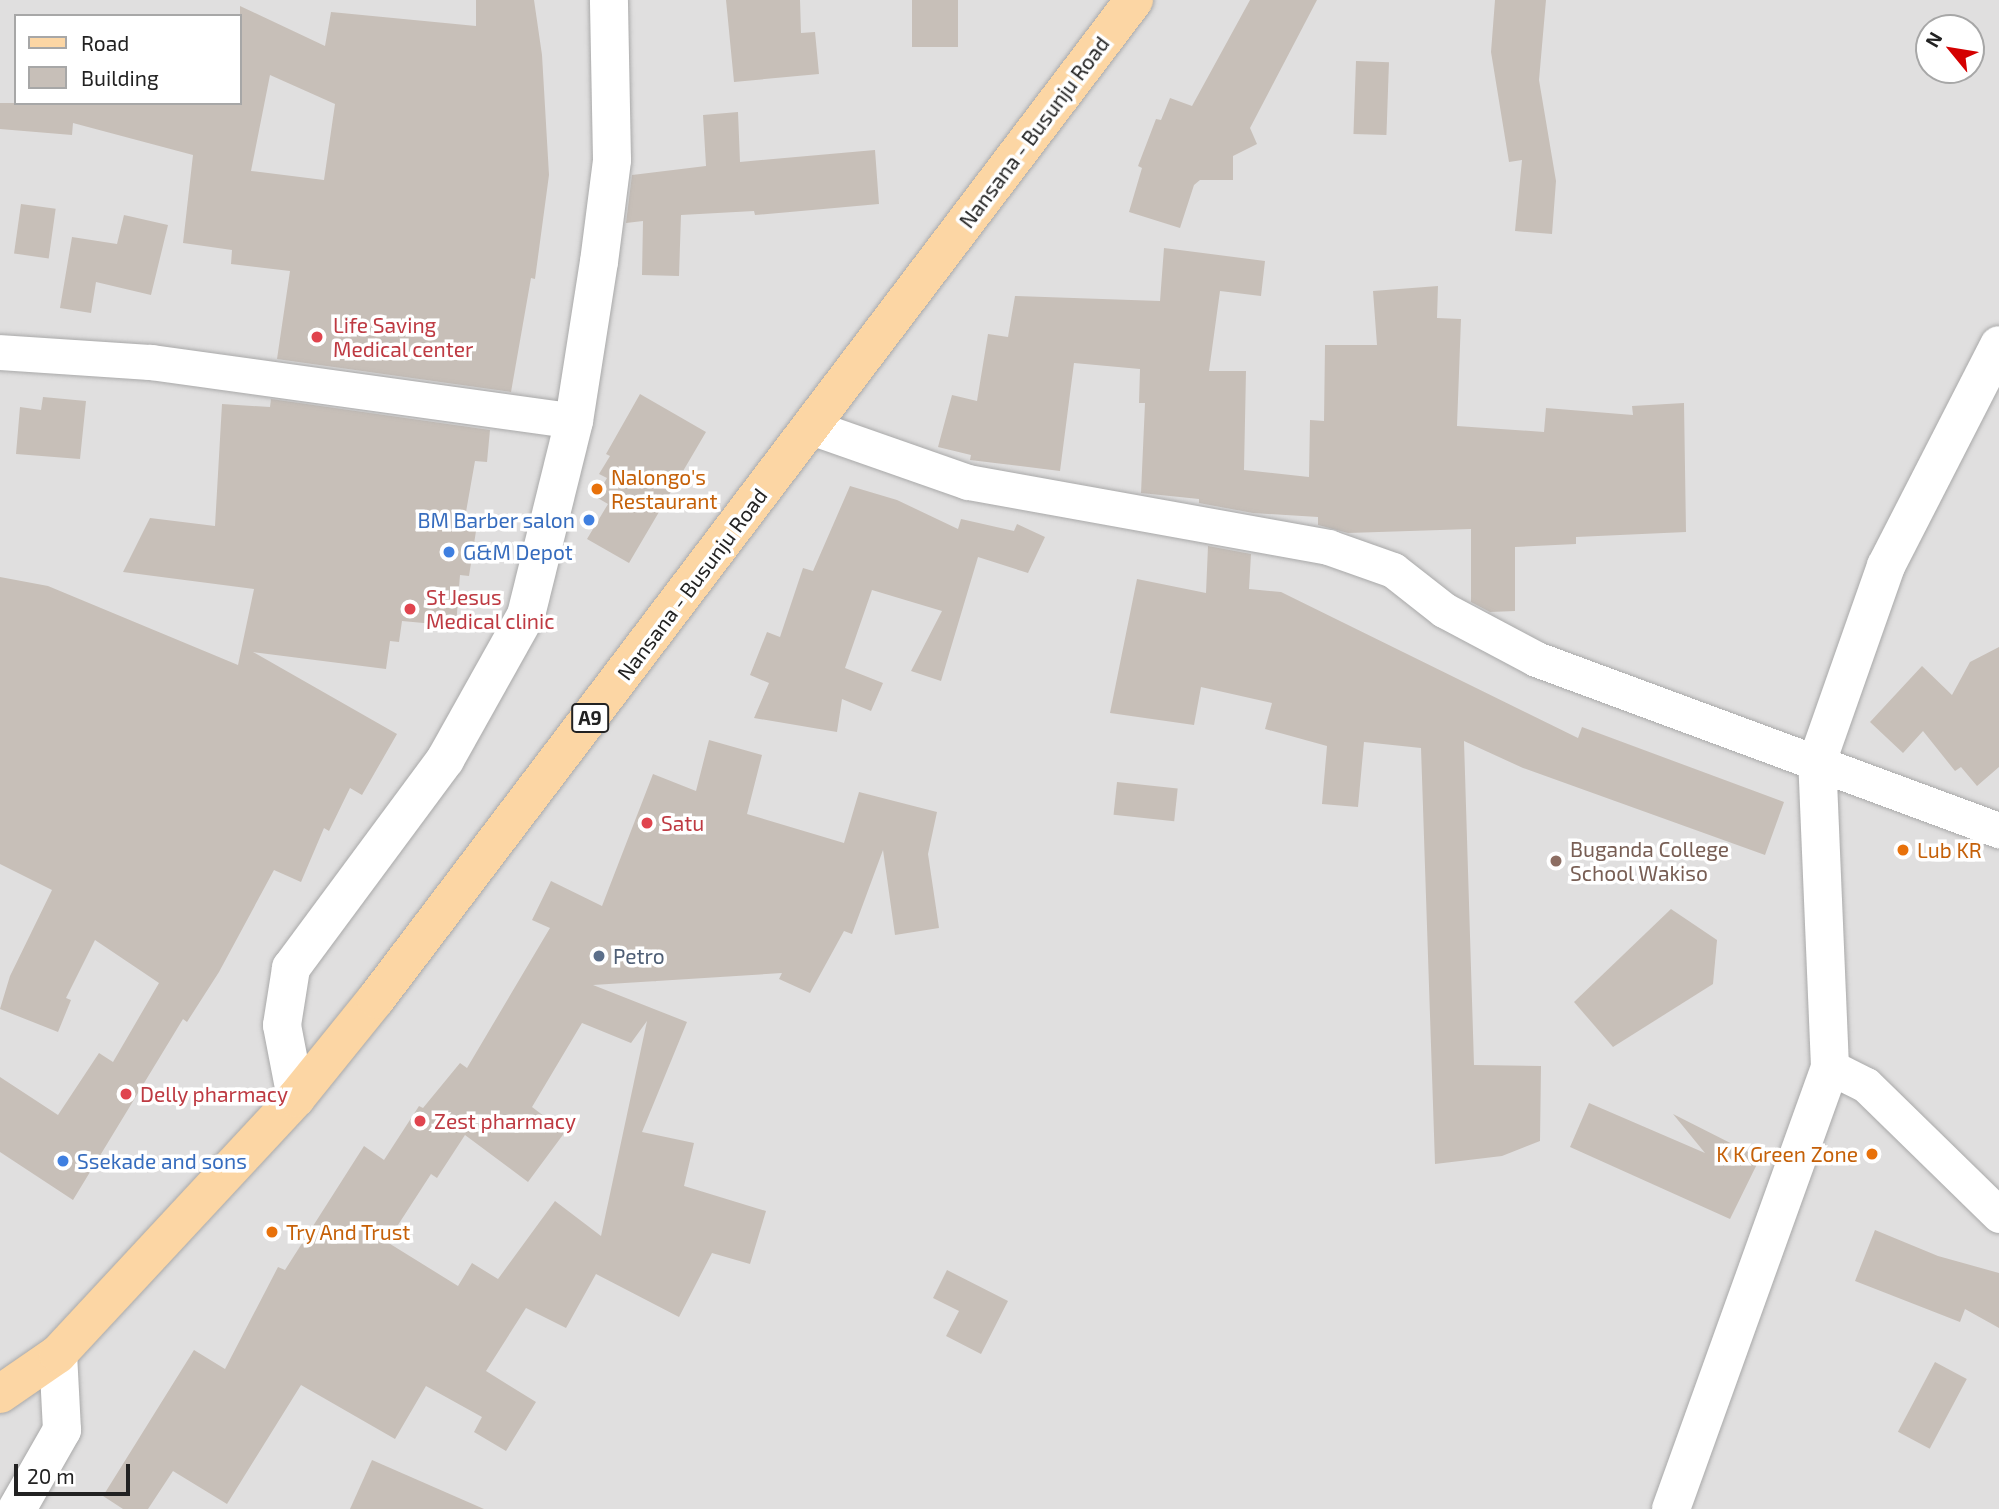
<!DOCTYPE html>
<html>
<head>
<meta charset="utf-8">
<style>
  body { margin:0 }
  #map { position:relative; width:1999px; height:1509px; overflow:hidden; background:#f2efe9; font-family:"Exo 2",sans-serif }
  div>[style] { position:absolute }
  .residential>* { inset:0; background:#e0dfdf }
  .building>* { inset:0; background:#c7bfb8; transform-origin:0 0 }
  .roads { filter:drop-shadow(0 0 2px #a9a9a9) drop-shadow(0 0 2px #a9a9a9) }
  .minor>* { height:35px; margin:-17.5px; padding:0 17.5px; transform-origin:17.5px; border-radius:17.5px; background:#fff }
  .tertiary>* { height:38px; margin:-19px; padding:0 19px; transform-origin:19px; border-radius:19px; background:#fff }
  .primary>* { height:38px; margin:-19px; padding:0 19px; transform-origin:19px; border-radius:19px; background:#fcd6a4 }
  .dots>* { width:19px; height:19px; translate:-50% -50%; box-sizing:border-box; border:4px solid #fff; border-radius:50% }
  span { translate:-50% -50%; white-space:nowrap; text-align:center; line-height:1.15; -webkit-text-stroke:7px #fff; paint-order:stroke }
  .shield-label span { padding:2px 5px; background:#fff; border:2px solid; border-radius:5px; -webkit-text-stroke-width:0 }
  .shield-label { font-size:19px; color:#222; font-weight:700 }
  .street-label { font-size:21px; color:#222 }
  .health-label { font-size:21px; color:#be3a42 }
  .left { translate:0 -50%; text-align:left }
  .food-label { font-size:21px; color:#c56008 }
  .right { translate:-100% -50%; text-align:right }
  .shop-label { font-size:21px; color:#366cbe }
  .education-label { font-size:21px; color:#785e54 }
  .service-label { font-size:21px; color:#4e5e75 }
  .legend { position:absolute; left:14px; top:14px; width:228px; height:91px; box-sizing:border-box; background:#fff; border:2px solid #a7a7a7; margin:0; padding:9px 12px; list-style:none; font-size:21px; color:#222 }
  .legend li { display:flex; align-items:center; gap:14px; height:35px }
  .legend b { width:35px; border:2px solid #a7a7a7 }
  .north { position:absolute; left:1915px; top:14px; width:70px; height:70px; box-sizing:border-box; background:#fff; border:2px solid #a7a7a7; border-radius:50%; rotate:300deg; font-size:19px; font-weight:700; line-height:28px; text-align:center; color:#222 }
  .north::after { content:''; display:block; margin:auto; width:24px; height:32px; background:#d40000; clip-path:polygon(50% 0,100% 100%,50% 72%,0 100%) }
  .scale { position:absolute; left:14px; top:1464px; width:116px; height:32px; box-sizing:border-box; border:4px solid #222; border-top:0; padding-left:9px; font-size:21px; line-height:24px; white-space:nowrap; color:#222; -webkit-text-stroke:5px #fff; paint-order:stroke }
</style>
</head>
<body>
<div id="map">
  <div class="residential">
    <div style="clip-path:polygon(evenodd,0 0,1999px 0,1999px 1509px,0 1509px,0 0,16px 16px,240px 16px,240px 103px,16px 103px,16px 16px,0 0,1929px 28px,1971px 28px,1971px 70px,1929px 70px,1929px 28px)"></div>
  </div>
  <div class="building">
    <div style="clip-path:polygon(evenodd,476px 0,534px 0,542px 55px,549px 175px,535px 279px,531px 278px,511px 392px,277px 359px,290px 271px,231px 264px,232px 250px,183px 243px,193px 155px,73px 123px,72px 135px,0 129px,0 103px,240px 103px,240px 6px,325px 46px,331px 12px,476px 26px,476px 0,270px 75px,335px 104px,324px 180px,251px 171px,270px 75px)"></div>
    <div style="clip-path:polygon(726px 0,800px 0,801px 33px,815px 32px,819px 74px,734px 82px)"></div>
    <div style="left:912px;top:0;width:46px;height:47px"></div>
    <div style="clip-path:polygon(1250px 0,1317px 0,1250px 128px,1257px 144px,1233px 156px,1233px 180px,1200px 180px,1194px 185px,1180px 228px,1129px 212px,1142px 168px,1138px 166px,1156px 119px,1161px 120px,1170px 98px,1192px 106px)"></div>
    <div style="clip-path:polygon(1495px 0,1546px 0,1539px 80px,1556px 181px,1552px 234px,1515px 231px,1522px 160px,1509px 162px,1491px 52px)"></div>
    <div style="left:1356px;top:61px;width:33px;height:73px;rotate:2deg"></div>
    <div style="clip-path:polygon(738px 112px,740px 162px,875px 150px,879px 204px,755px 215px,754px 211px,681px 215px,679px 276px,642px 275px,643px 221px,626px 223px,632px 175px,706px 166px,703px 115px)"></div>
    <div style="left:21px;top:204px;width:35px;height:50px;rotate:8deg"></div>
    <div style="clip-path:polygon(124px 215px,168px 225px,151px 295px,96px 282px,91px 313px,60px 308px,72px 237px,117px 244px)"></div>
    <div style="clip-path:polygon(1164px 248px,1265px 261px,1261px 296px,1220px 291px,1209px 371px,1246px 371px,1244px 470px,1309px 477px,1310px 420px,1324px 421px,1325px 345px,1377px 345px,1373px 291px,1438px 286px,1437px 318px,1461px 319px,1457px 426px,1544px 432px,1546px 408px,1633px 415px,1632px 406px,1684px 403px,1686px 532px,1576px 537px,1576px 544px,1515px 547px,1515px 611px,1490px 612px,1471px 602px,1471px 529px,1348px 533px,1318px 525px,1318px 517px,1253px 513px,1199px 503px,1199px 499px,1141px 493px,1145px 403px,1139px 403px,1140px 369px,1074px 363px,1060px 471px,970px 460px,971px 455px,938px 447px,952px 395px,977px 401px,988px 334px,1008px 337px,1015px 296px,1160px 301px)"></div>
    <div style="clip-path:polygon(640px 394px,706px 432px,629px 563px,587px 539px,608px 504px,596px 497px,607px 478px,599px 474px,610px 456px,606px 454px)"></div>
    <div style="clip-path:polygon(43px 397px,86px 401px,80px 459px,16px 454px,20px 407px,41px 410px)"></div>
    <div style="clip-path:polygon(271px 399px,490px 430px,487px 462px,475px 461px,463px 529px,476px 531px,469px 576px,460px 575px,456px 626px,402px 621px,399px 642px,390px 641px,386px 669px,253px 652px,397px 734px,362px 795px,350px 788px,329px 831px,324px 828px,301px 882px,274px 870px,219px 972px,187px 1022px,183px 1019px,73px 1200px,0 1152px,0 1077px,58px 1115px,99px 1053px,113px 1062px,159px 983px,95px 940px,66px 998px,71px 1000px,58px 1032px,0 1009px,10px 976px,52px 890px,0 864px,0 577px,48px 586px,238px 665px,254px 589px,123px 572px,150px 518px,215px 526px,222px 404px,270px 407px)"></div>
    <div style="clip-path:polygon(850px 486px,897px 500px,958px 529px,961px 519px,1014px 531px,1017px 524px,1045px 537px,1028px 573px,978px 557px,941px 681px,911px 671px,942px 611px,872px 590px,845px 668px,883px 683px,871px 711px,842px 699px,837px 732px,754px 718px,769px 683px,750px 675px,767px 632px,780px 637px,803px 568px,813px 571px)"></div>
    <div style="clip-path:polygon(1208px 546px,1251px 554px,1249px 589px,1281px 592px,1578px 738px,1582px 727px,1784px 802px,1765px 855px,1523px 768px,1464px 741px,1474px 1065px,1541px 1066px,1540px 1141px,1502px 1156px,1435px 1164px,1421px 748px,1364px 742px,1358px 807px,1322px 804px,1327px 746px,1265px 729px,1272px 703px,1201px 687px,1194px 725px,1110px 713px,1137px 579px,1206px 593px)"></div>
    <div style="clip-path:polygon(1999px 647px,1999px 767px,1977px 786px,1961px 767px,1955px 771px,1923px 731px,1903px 753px,1870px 722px,1922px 666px,1952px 695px,1970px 662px)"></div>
    <div style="clip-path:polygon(evenodd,709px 740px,762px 755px,747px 814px,844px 843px,859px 792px,937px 812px,928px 854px,939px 928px,895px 935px,883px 850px,852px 934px,844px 931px,810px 993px,779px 979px,782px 973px,593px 985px,687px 1022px,642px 1132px,694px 1143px,684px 1186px,766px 1211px,750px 1264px,712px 1253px,679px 1317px,596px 1274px,566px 1328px,526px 1308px,486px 1371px,536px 1402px,506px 1451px,474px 1432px,482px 1417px,426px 1386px,395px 1439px,301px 1385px,227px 1504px,173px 1471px,148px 1509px,123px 1509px,103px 1496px,194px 1350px,225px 1369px,278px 1267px,285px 1270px,364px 1146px,384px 1160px,419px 1106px,423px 1108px,460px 1063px,467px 1068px,550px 928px,532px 920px,551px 881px,602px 906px,653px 774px,696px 791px,709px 740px,647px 1021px,601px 1236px,555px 1201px,498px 1279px,472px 1263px,458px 1286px,387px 1242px,431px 1174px,437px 1178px,465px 1135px,528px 1182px,565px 1132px,532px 1107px,582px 1023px,631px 1043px,647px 1021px)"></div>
    <div style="left:1117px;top:782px;width:61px;height:33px;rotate:6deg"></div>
    <div style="clip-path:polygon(1671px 909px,1717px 940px,1713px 984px,1613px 1047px,1574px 1002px)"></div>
    <div style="clip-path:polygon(1589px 1103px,1705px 1153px,1673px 1114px,1760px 1158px,1730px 1219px,1570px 1147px)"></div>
    <div style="clip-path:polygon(1875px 1230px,1938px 1256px,1999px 1273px,1999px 1328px,1965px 1309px,1960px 1322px,1855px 1281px)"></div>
    <div style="clip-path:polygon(947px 1270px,1008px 1301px,981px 1354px,946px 1336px,959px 1311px,933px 1298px)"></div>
    <div style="left:1935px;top:1362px;width:36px;height:79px;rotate:28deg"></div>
    <div style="clip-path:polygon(372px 1460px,484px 1509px,350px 1509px)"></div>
  </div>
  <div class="roads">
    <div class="minor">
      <div style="left:0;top:352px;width:151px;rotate:3.8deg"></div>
      <div style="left:151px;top:362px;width:427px;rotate:7.9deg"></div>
      <div style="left:811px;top:427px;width:166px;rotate:19.3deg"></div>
      <div style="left:968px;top:482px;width:366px;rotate:10.2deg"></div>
      <div style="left:1328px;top:547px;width:69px;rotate:19.5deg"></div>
      <div style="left:1393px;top:570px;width:65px;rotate:38.1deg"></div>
      <div style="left:1444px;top:610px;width:104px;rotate:28deg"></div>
      <div style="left:1536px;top:659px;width:494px;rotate:20.3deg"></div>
      <div style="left:1830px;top:1067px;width:40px;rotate:26.6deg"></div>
      <div style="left:1866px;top:1085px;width:186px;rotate:44.3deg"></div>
    </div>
    <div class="tertiary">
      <div style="left:296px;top:1098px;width:74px;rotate:-100.9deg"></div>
      <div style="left:282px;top:1025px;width:58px;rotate:-81deg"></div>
      <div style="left:291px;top:968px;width:259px;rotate:-53.5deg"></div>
      <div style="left:445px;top:760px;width:166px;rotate:-60.8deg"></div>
      <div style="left:526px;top:615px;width:200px;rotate:-76.1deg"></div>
      <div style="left:574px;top:421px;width:161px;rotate:-81.1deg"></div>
      <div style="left:599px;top:262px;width:103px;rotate:-82.7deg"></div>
      <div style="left:612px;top:160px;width:160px;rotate:-91.1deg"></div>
      <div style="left:17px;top:1509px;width:91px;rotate:-60.3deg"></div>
      <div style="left:62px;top:1430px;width:76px;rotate:-93deg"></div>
      <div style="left:1671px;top:1509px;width:470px;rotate:-70.2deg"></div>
      <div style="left:1830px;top:1067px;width:305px;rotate:-92.4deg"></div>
      <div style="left:1817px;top:762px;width:208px;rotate:-70.6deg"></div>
      <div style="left:1886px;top:566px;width:248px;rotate:-62.9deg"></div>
    </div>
    <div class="primary">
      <div style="left:0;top:1394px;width:70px;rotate:-34.6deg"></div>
      <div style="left:58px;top:1354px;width:350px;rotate:-47.1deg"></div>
      <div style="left:296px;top:1098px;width:127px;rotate:-51.1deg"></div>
      <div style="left:376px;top:999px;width:1254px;rotate:-52.81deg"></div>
    </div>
  </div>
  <div class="dots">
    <div style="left:317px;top:337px;background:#e0444e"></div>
    <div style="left:597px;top:489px;background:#e8710a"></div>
    <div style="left:589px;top:520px;background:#3f7fe0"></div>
    <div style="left:449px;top:552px;background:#3f7fe0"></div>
    <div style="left:410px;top:609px;background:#e0444e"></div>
    <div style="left:647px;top:823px;background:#e0444e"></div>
    <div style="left:1903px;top:850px;background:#e8710a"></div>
    <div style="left:1556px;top:861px;background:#8d6e63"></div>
    <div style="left:599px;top:956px;background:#5c6f8a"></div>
    <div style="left:126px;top:1094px;background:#e0444e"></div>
    <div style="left:420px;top:1121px;background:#e0444e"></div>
    <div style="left:1872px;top:1154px;background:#e8710a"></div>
    <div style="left:63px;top:1161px;background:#3f7fe0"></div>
    <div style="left:272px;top:1232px;background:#e8710a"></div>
  </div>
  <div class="shield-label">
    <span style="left:590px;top:718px">A9</span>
  </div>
  <div class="street-label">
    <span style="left:1034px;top:132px;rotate:-53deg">Nansana - Busunju Road</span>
    <span style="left:692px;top:584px;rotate:-53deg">Nansana - Busunju Road</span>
  </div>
  <div class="health-label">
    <span class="left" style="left:333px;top:337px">Life Saving<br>Medical center</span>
    <span class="left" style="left:426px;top:609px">St Jesus<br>Medical clinic</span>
    <span class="left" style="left:661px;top:823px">Satu</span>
    <span class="left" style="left:140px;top:1094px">Delly pharmacy</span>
    <span class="left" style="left:434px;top:1121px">Zest pharmacy</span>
  </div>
  <div class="food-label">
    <span class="left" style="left:611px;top:489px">Nalongo's<br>Restaurant</span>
    <span class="left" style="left:1917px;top:850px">Lub KR</span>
    <span class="right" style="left:1858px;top:1154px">K K Green Zone</span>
    <span class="left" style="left:286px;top:1232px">Try And Trust</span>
  </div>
  <div class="shop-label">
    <span class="right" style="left:575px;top:520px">BM Barber salon</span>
    <span class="left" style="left:463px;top:552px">G&amp;M Depot</span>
    <span class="left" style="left:77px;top:1161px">Ssekade and sons</span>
  </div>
  <div class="education-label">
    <span class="left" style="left:1570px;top:861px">Buganda College<br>School Wakiso</span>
  </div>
  <div class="service-label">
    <span class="left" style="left:613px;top:956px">Petro</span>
  </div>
  <ul class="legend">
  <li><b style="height:9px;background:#fcd6a4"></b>Road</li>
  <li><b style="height:19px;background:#c7bfb8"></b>Building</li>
  </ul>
  <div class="north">N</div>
  <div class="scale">20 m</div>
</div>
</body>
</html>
